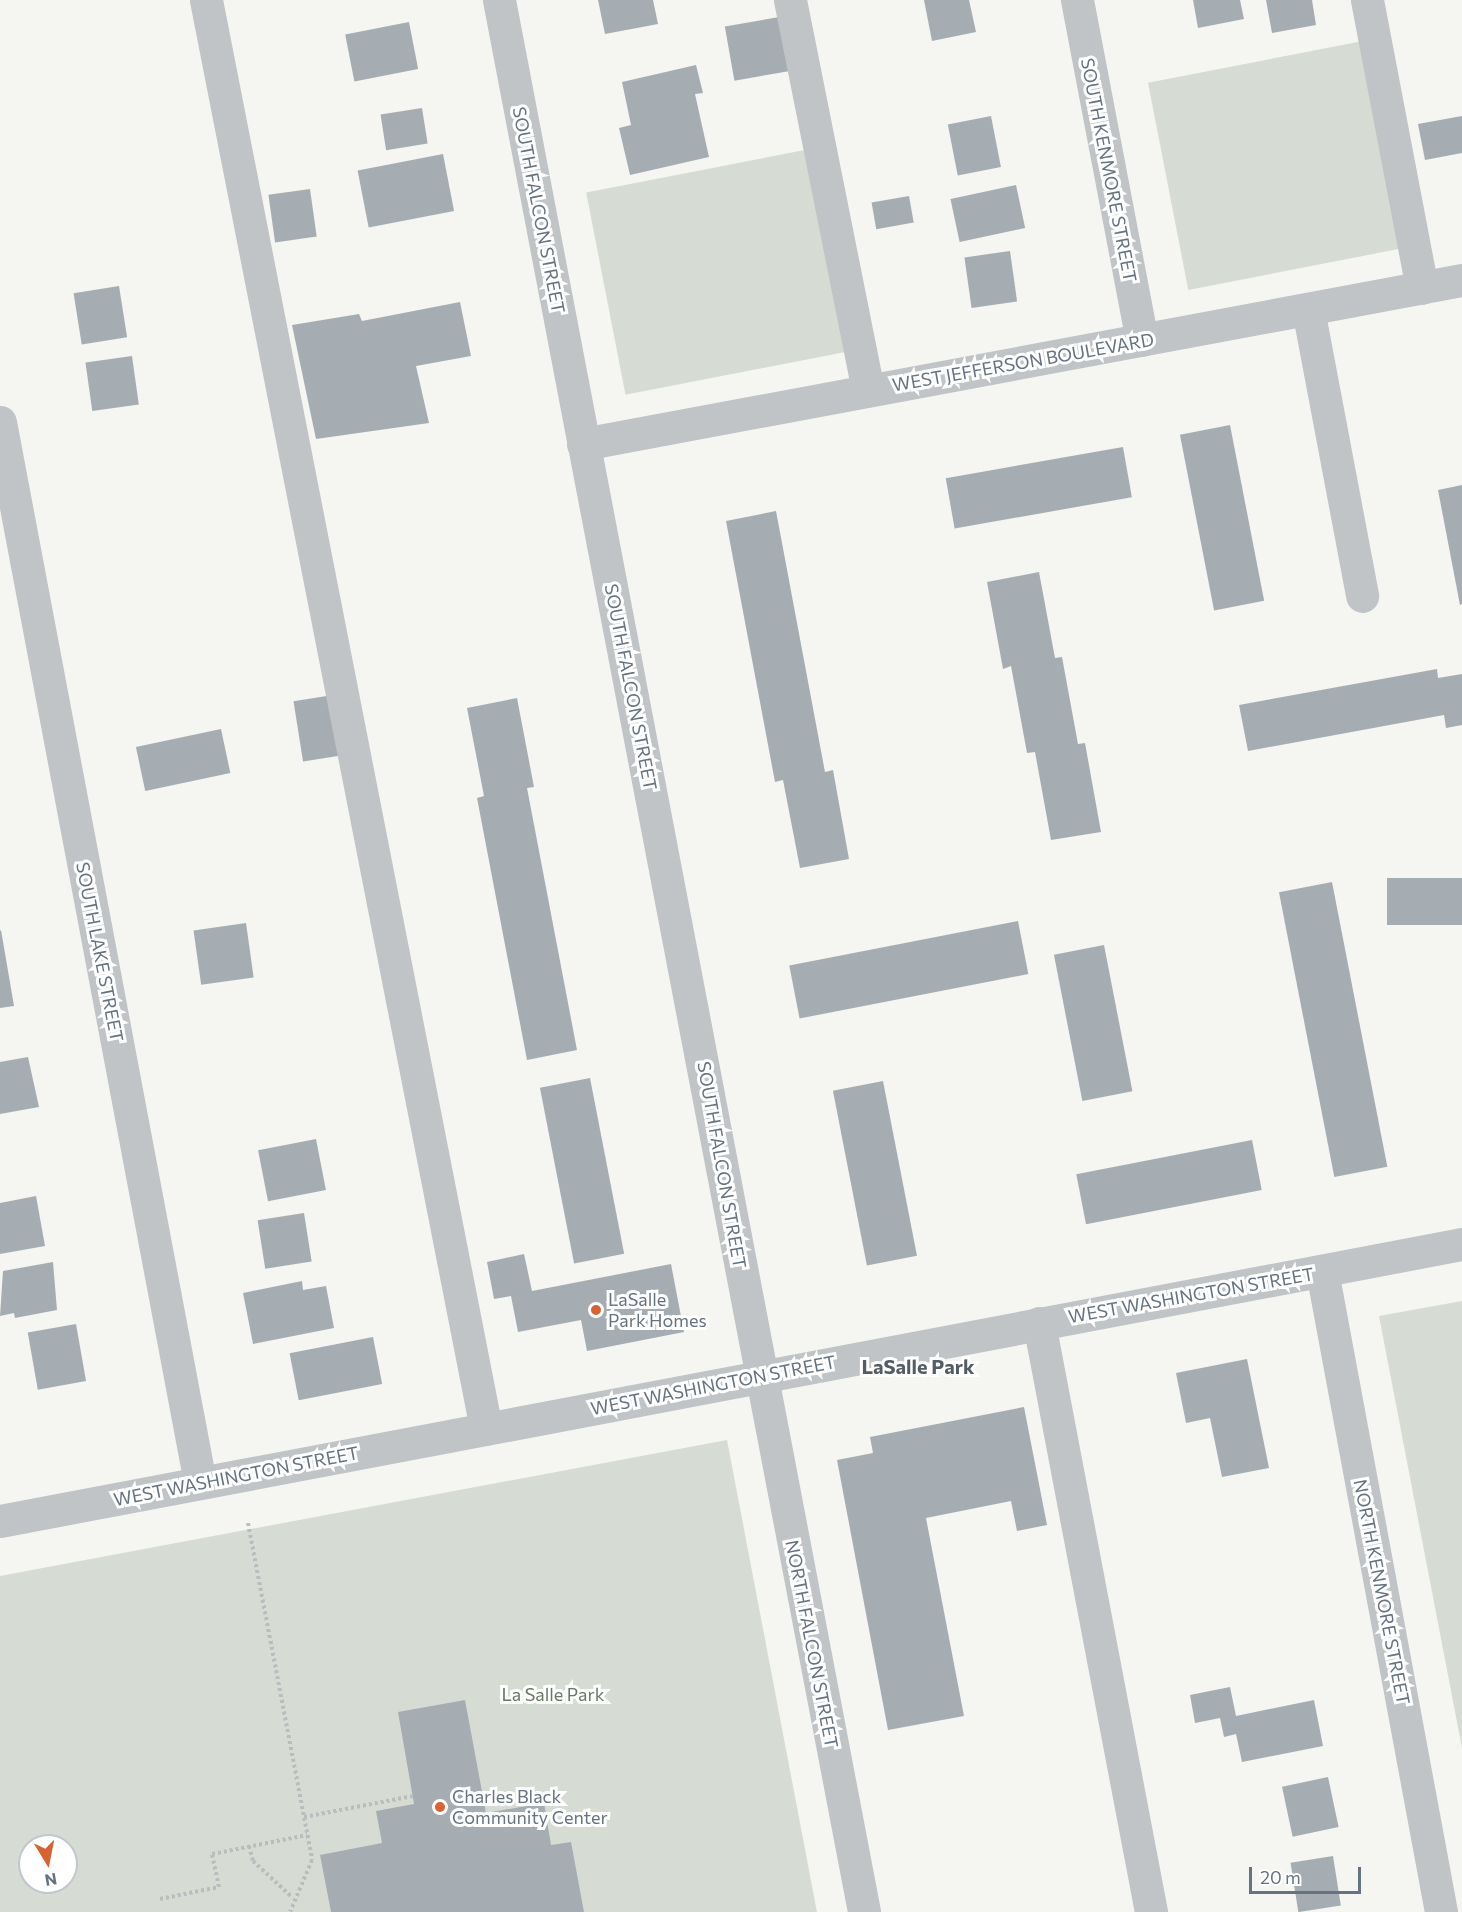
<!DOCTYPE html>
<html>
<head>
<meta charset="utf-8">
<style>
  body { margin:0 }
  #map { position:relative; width:1462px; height:1912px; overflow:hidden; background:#f5f5f2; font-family:Commissioner,sans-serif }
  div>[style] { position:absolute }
  .green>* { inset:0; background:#d6dcd3; transform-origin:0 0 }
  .building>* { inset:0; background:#a6adb2; transform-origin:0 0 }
  .path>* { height:4px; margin-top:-2px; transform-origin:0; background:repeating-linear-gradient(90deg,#babcbe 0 3px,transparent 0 6px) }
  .minor>* { height:33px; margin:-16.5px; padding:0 16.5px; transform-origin:16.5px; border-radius:16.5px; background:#c0c4c7 }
  .dots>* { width:16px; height:16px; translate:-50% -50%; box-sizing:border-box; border:3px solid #fff; border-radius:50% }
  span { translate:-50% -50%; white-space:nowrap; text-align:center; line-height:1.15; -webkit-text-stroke:6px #fff; paint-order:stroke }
  .street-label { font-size:18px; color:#667381 }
  .poi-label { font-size:18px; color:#667381 }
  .left { translate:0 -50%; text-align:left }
  .park-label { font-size:18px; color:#677865 }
  .neighbourhood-label { font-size:20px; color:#545d66; font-weight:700 }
  .north { position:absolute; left:18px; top:1834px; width:60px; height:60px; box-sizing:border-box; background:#fff; border:2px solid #c2c7cd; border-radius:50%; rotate:170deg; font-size:16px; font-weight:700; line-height:24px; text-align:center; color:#667381 }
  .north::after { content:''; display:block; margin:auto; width:21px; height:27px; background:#d66331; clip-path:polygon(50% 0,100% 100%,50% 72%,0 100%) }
  .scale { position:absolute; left:1249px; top:1867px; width:112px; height:27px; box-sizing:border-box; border:3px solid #667381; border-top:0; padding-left:8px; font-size:18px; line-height:21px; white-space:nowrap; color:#667381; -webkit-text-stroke:4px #fff; paint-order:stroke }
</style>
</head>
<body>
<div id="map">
  <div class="green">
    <div style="left:1363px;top:41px;width:211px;height:219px;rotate:79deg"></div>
    <div style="left:810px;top:149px;width:206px;height:228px;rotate:79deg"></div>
    <div style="clip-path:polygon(1462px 1301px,1462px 1748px,1379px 1316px)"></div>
    <div style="clip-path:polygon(evenodd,727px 1440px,817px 1912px,0 1912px,0 1576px,727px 1440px,30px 1846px,66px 1846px,66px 1882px,30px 1882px,30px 1846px)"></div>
  </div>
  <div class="building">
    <div style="clip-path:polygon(598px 0,653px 0,658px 24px,605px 34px)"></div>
    <div style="clip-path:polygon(924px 0,969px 0,976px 32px,932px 41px)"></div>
    <div style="clip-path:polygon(1193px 0,1240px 0,1244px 19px,1198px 28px)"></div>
    <div style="clip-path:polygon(1266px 0,1312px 0,1316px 25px,1272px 33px)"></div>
    <div style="left:779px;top:17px;width:55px;height:55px;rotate:80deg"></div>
    <div style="left:409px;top:22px;width:48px;height:65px;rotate:79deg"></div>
    <div style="clip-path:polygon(696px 65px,703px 93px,695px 94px,709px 157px,630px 175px,619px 128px,631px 125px,622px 82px)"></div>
    <div style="left:422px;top:108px;width:36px;height:42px;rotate:81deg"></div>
    <div style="left:991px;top:116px;width:52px;height:44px;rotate:79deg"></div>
    <div style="clip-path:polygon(1462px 116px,1462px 153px,1425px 160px,1418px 124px)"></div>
    <div style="left:443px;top:154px;width:58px;height:87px;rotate:79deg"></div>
    <div style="left:1016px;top:185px;width:44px;height:67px;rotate:78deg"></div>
    <div style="left:310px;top:189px;width:48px;height:42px;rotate:82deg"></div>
    <div style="left:909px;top:196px;width:27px;height:38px;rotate:80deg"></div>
    <div style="left:1010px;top:251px;width:51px;height:46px;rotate:82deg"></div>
    <div style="left:119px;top:286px;width:52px;height:46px;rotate:81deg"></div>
    <div style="clip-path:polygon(460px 302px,471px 356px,416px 366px,429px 423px,316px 439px,292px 325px,359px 314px,362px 321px)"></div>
    <div style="left:132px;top:356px;width:49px;height:47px;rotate:82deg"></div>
    <div style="left:1230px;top:425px;width:179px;height:51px;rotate:79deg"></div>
    <div style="left:1123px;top:447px;width:51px;height:180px;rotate:80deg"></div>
    <div style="clip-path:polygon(1462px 485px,1462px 604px,1460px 605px,1438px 490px)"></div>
    <div style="clip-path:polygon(776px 511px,825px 772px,833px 770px,849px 859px,800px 868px,783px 780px,775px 782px,726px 521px)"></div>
    <div style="clip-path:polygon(1039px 572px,1055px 658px,1062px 657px,1078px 744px,1085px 743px,1101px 832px,1051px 840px,1035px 752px,1027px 753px,1011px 666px,1003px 669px,987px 582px)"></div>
    <div style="clip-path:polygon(1437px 669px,1438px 678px,1462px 674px,1462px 725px,1446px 728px,1444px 715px,1248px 751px,1239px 705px)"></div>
    <div style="left:333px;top:695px;width:61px;height:40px;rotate:81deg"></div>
    <div style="clip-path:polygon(517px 698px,534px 787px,527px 788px,577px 1050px,527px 1060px,477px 798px,484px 796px,467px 708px)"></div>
    <div style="left:221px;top:729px;width:45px;height:87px;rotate:78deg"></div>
    <div style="left:1462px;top:878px;width:47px;height:75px;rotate:90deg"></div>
    <div style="left:1332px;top:882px;width:290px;height:54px;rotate:79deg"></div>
    <div style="left:1018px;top:921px;width:54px;height:233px;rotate:79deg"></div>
    <div style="left:246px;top:923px;width:55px;height:53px;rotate:82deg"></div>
    <div style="clip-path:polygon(1px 930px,14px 1006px,0 1008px,0 931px)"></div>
    <div style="left:1104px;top:945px;width:149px;height:51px;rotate:79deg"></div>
    <div style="clip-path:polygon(28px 1057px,39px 1107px,0 1114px,0 1062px)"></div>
    <div style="left:590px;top:1078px;width:179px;height:51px;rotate:79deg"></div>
    <div style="left:883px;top:1081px;width:178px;height:51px;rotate:79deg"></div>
    <div style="left:316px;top:1139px;width:52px;height:59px;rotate:79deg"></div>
    <div style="left:1252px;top:1140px;width:51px;height:179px;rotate:79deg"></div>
    <div style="clip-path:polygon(36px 1196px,45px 1246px,0 1254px,0 1203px)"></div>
    <div style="left:304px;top:1213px;width:49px;height:47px;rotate:81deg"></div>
    <div style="clip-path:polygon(524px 1254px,532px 1291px,671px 1264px,684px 1332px,587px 1351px,581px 1320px,518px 1332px,511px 1296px,494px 1299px,487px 1262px)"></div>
    <div style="clip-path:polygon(53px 1262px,57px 1310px,15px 1318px,14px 1313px,0 1316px,3px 1271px)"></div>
    <div style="clip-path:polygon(302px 1281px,303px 1290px,326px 1286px,334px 1328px,253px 1344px,243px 1293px)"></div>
    <div style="left:76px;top:1324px;width:58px;height:49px;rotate:80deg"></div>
    <div style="left:373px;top:1337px;width:48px;height:85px;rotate:79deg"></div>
    <div style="clip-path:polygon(1247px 1359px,1269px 1468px,1222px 1477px,1210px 1418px,1186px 1423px,1176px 1373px)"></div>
    <div style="clip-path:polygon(1024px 1407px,1047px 1525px,1017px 1531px,1011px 1501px,926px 1518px,964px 1716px,888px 1730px,837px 1460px,873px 1453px,870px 1437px)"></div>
    <div style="clip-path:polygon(1230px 1687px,1236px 1716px,1314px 1700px,1323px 1746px,1242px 1762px,1236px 1734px,1224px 1737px,1220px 1718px,1195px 1723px,1190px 1695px)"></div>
    <div style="clip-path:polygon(465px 1700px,486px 1813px,544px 1803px,551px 1845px,571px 1842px,584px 1912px,331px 1912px,320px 1855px,382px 1843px,376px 1811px,414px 1804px,398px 1712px)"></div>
    <div style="left:1328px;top:1777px;width:51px;height:47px;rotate:78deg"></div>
    <div style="left:1333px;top:1856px;width:50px;height:43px;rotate:81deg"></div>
  </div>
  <div class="path">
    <div style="left:248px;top:1523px;width:343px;rotate:79.2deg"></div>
    <div style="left:312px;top:1860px;width:56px;rotate:112.9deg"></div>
    <div style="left:304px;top:1817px;width:111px;rotate:-10.9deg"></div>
    <div style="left:249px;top:1846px;width:16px;rotate:75deg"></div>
    <div style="left:253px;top:1861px;width:54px;rotate:42.8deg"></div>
    <div style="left:160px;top:1899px;width:60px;rotate:-11.5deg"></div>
    <div style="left:219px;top:1887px;width:34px;rotate:-102deg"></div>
    <div style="left:212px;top:1854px;width:97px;rotate:-11.3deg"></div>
  </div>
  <div class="minor">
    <div style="left:206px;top:0;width:1456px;rotate:78.91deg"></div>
    <div style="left:499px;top:0;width:1947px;rotate:79.19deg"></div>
    <div style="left:790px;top:0;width:398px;rotate:78.7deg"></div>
    <div style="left:1077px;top:0;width:346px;rotate:79.2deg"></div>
    <div style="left:1367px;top:0;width:293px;rotate:79.2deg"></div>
    <div style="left:1308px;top:309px;width:292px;rotate:79.3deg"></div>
    <div style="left:0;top:422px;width:1079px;rotate:79.32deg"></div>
    <div style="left:583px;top:444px;width:894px;rotate:-10.57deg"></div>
    <div style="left:1322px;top:1271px;width:652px;rotate:79.48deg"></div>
    <div style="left:1039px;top:1323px;width:600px;rotate:79.23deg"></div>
    <div style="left:0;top:1521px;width:1488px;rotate:-10.73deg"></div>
  </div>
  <div class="dots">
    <div style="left:596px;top:1310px;background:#d66331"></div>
    <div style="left:440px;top:1807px;background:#d66331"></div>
  </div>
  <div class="street-label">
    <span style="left:1109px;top:170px;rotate:79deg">SOUTH KENMORE STREET</span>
    <span style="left:539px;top:210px;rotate:79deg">SOUTH FALCON STREET</span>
    <span style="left:1023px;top:362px;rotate:-10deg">WEST JEFFERSON BOULEVARD</span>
    <span style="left:631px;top:687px;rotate:79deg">SOUTH FALCON STREET</span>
    <span style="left:100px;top:952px;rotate:79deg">SOUTH LAKE STREET</span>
    <span style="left:722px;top:1165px;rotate:80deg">SOUTH FALCON STREET</span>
    <span style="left:1191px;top:1295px;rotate:-10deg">WEST WASHINGTON STREET</span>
    <span style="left:713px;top:1385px;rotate:-11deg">WEST WASHINGTON STREET</span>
    <span style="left:236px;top:1476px;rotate:-11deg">WEST WASHINGTON STREET</span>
    <span style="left:1382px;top:1592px;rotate:79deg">NORTH KENMORE STREET</span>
    <span style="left:812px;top:1644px;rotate:79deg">NORTH FALCON STREET</span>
  </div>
  <div class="poi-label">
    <span class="left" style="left:608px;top:1310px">LaSalle<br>Park Homes</span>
    <span class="left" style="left:452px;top:1807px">Charles Black<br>Community Center</span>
  </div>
  <div class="park-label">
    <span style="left:553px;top:1694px">La Salle Park</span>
  </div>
  <div class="neighbourhood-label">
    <span style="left:918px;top:1366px">LaSalle Park</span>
  </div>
  <div class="north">N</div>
  <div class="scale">20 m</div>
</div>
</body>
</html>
